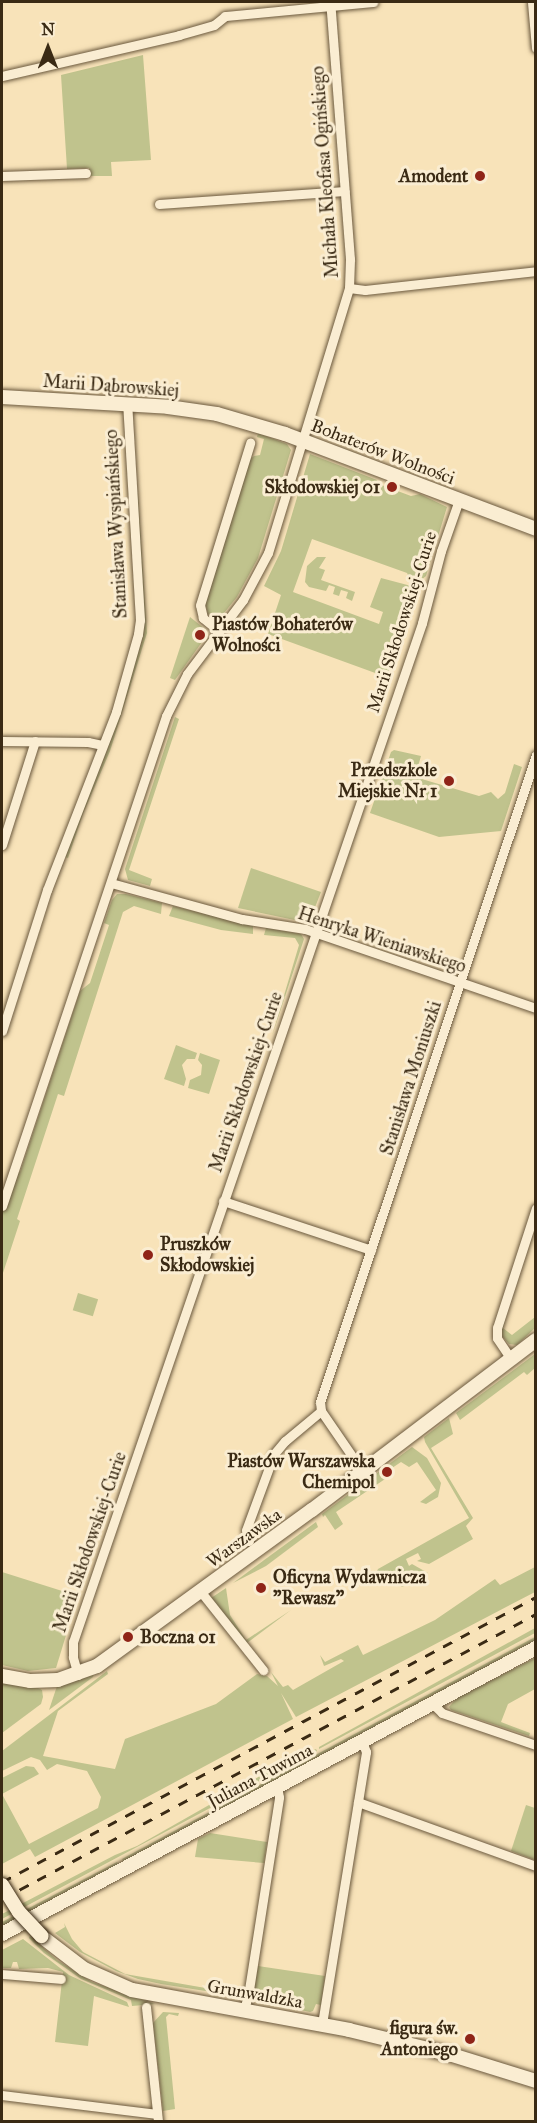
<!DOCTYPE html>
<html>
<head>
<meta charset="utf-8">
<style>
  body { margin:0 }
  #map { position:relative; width:537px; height:2123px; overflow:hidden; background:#f8e3b9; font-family:"IM FELL Great Primer",serif }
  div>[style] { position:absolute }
  .green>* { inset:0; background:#c0c38d; transform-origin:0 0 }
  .roads { filter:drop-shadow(0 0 2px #6a583d) drop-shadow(0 0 2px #6a583d) }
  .street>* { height:9px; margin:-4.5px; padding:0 4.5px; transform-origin:4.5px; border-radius:4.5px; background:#faedd2 }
  .secondary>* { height:14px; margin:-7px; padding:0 7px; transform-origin:7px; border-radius:7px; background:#faedd2 }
  .rail>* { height:3px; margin-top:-1.5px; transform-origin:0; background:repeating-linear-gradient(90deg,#3a2a14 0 10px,transparent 0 20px) }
  .bridges { filter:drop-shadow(0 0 2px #3a2a14) drop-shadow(0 0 2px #3a2a14) }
  .secondary-bridge>* { height:14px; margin:-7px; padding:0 7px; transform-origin:7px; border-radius:7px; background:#faedd2 }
  .dots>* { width:16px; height:16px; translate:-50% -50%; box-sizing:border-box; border:3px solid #faedd2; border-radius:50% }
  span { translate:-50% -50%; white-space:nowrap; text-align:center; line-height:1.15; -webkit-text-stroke:6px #faedd2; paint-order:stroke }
  .street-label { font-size:18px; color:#3a2a14 }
  .poi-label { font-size:18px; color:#3a2a14; font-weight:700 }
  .right { translate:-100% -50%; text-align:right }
  .left { translate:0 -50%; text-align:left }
  .frame { position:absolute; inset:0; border:3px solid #3a2a14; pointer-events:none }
  .north { position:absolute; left:18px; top:18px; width:60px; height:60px; -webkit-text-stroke:4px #faedd2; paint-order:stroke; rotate:0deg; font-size:16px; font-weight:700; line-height:24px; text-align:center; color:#3a2a14 }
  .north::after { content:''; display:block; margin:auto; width:21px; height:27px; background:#3a2a14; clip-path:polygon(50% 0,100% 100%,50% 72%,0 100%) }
</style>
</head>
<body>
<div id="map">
  <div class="green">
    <div style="clip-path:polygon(143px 55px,151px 160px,111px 162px,112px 176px,90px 176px,89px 168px,67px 169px,61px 75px)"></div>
    <div style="clip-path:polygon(258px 433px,287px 444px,291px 450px,258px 558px,237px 597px,220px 618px,217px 619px,210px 613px,208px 615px,205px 602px,248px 461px,254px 456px,260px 455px,264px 439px,257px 437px)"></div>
    <div style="clip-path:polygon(310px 454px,377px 480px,379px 484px,411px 496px,420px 494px,447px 507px,426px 576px,420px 581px,409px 577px,407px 573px,312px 539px,293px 592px,379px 624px,383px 612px,370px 607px,381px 578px,415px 587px,388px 674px,389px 678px,268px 634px,281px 595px,264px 586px,281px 551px)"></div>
    <div style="clip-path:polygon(138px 493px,147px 633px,110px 751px,83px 814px,68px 858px,65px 857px,124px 703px,143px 626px,134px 494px)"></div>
    <div style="clip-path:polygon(317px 557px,326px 557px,319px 568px,325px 570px,321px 580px,355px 592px,352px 601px,346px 598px,348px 592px,341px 590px,339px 596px,333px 594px,335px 587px,329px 585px,326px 591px,309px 587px,305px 582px,307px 566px)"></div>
    <div style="clip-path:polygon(190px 617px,205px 629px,207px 635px,175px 680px,170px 678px)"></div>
    <div style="clip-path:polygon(175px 717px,179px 719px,129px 870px,152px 879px,150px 886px,128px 880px,125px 869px)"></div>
    <div style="clip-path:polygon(394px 750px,421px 756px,415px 777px,479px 796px,491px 792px,498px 799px,505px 793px,514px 764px,522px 767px,501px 831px,439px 837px,370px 813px,391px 752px)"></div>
    <div style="clip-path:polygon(251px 868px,321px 892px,310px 920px,304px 922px,238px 908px)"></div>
    <div style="clip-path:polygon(117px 894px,126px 894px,162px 903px,161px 914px,134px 906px,123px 912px,64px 1096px,58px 1094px,17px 1219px,20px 1221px,2px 1276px,2px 1213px,15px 1171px,20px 1172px,80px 991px,90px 983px,109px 925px,104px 923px,112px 900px)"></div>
    <div style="clip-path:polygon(173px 906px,253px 926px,253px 934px,221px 930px,169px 916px)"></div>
    <div style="clip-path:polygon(266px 928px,301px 934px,304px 939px,272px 1036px,299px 945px,295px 938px,264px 935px)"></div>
    <div style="clip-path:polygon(176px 1045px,197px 1053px,195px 1059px,187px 1059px,182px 1065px,186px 1079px,184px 1086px,164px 1079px)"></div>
    <div style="clip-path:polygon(200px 1053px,220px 1060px,209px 1094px,188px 1088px,190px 1080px,201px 1075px,202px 1065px,198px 1060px)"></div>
    <div style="left:78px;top:1293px;width:21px;height:18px;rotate:17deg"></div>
    <div style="clip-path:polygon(508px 1310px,503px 1328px,512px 1335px,535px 1317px,535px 1328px,517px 1345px,509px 1344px,501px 1335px,501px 1329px)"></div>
    <div style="clip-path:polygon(535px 1354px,535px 1368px,527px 1375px,524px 1372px,460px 1420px,456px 1413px)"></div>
    <div style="clip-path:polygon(449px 1418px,453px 1434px,431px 1448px,473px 1518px,466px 1526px,473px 1539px,429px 1564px,417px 1561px,421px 1559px,418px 1553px,406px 1559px,409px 1566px,412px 1564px,428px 1573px,402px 1587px,384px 1571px,375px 1575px,378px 1569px,469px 1518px,425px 1442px,424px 1437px)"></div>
    <div style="clip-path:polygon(412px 1447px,427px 1458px,441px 1483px,438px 1497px,426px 1504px,420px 1502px,436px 1490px,417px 1462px,409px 1467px,401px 1462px,392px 1468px,391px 1475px,336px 1512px,343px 1524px,335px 1530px,325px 1515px,323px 1517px,322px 1514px)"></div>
    <div style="clip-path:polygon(316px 1522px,318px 1527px,266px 1566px,233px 1583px)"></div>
    <div style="clip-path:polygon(535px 1567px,535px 1592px,296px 1717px,281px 1693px,293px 1719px,35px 1857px,30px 1849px,2px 1864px,2px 1778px,26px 1766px,34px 1767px,39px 1774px,2px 1794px,29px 1844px,98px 1808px,101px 1797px,87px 1771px,57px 1764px,47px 1770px,40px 1760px,31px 1757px,2px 1771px,2px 1751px,107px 1671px,108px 1674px,58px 1711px,43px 1756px,115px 1769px,125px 1739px,216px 1704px,257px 1674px,267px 1676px,278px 1686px,271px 1672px,283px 1687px,288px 1685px,293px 1690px,344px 1661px,341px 1659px,324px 1666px,320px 1655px,325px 1662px,358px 1645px,363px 1655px,435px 1620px,495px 1579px,500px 1585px)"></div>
    <div style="clip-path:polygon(2px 1572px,78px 1596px,56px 1668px,28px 1671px,2px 1665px)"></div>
    <div style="clip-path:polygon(226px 1588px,230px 1615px,246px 1640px,291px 1610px,247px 1643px,211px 1598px)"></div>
    <div style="clip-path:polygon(535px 1628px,535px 1633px,319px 1749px,319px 1747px)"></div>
    <div style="clip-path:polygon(535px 1637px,535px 1642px,125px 1864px,122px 1859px)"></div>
    <div style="clip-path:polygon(535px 1658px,535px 1689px,508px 1704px,501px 1722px,530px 1733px,529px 1736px,451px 1710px,449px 1707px,457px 1698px)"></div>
    <div style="clip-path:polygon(94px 1674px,93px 1677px,49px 1710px,57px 1686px)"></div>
    <div style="clip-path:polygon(2px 1682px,36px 1687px,42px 1690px,43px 1697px,41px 1704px,2px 1733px)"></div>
    <div style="clip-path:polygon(316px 1749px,317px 1751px,2px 1919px,2px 1914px,115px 1855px,137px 1846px,260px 1776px)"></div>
    <div style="clip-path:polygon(526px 1805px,535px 1808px,535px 1860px,511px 1851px)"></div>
    <div style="clip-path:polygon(210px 1833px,267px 1842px,264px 1863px,195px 1857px,198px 1839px)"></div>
    <div style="clip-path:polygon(117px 1862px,119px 1866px,2px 1929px,2px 1922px)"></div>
    <div style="clip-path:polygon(64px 1923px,72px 1939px,83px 1952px,125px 1974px,240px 1994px,237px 1996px,161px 1984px,138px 1979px,116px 1971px,80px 1952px,55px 1933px,65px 1927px)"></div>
    <div style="clip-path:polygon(30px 1936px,57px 1960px,92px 1982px,155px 2004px,132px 2006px,131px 2000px,81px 1979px,44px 1953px,29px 1938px)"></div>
    <div style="clip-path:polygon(23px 1939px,69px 1975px,127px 2002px,129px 2007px,94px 1996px,88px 2046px,55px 2042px,63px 1972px,48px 1968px,19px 1969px,17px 1962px,13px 1962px,11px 1968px,2px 1968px,2px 1950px)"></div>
    <div style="clip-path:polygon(258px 1966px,325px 1976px,321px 2005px,316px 2004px,313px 2011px,310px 2012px,259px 2001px,258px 1993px,254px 1992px)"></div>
    <div style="clip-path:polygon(163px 2012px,179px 2013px,178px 2016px,169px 2014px,166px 2017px,175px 2109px,163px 2111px,153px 2023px)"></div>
  </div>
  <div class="roads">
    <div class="street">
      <div style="left:532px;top:2px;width:46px;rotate:85deg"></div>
      <div style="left:2px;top:76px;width:182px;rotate:-13deg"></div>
      <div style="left:179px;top:35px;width:36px;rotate:-16deg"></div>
      <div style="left:214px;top:25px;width:14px;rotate:-39deg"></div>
      <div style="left:225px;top:16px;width:149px;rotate:-5.4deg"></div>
      <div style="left:2px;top:176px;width:84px;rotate:-2deg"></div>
      <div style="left:159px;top:204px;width:186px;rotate:-4deg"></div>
      <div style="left:349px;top:288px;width:16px;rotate:7deg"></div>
      <div style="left:365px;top:290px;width:172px;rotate:-6.3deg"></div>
      <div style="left:219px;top:631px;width:21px;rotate:-141deg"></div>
      <div style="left:203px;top:618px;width:13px;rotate:-103deg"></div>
      <div style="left:200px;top:605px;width:170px;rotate:-72.8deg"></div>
      <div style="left:2px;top:741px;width:86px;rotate:0.7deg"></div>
      <div style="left:88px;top:742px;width:14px;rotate:12deg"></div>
      <div style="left:2px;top:845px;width:109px;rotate:-72.4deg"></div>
      <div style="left:111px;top:883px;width:136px;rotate:15.4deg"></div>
      <div style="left:242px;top:919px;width:64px;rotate:9deg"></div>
      <div style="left:305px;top:929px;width:244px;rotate:18.9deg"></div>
      <div style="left:2px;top:1031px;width:148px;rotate:-72.3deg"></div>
      <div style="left:47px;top:890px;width:191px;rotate:-68.8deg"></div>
      <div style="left:116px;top:712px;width:81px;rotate:-74.2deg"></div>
      <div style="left:138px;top:634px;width:14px;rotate:-82deg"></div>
      <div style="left:140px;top:620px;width:216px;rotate:-93.4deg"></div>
      <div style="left:223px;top:1201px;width:156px;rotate:18.3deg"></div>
      <div style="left:2px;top:1206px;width:517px;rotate:-71.49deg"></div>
      <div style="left:166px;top:716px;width:47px;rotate:-63.4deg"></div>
      <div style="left:187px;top:674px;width:93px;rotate:-52.9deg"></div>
      <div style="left:243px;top:600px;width:53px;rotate:-62deg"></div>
      <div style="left:268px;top:553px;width:277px;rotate:-73deg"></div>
      <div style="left:349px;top:288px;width:29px;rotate:-88deg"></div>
      <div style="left:350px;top:259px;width:258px;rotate:-94.4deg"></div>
      <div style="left:511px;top:1359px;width:25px;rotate:-124deg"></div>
      <div style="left:497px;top:1338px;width:10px;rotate:-90deg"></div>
      <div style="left:497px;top:1328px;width:126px;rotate:-72deg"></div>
      <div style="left:363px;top:1472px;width:74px;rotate:-124.5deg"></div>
      <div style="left:321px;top:1411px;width:9px;rotate:-96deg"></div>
      <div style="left:320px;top:1402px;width:682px;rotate:-71.54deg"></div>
      <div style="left:249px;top:1541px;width:11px;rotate:-105deg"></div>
      <div style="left:246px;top:1530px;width:81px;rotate:-69.8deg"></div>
      <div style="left:274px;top:1454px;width:17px;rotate:-50deg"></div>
      <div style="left:285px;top:1441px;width:47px;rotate:-39.8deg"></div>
      <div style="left:201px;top:1592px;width:100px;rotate:51.5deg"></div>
      <div style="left:78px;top:1675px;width:19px;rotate:-106deg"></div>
      <div style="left:73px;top:1657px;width:15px;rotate:-90deg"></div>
      <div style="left:73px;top:1642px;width:1077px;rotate:-71.09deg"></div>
      <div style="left:422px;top:623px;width:74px;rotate:-75.2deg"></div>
      <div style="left:441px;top:551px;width:54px;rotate:-70.6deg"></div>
      <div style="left:432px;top:1703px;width:14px;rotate:45deg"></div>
      <div style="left:442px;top:1713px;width:99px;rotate:18.8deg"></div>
      <div style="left:358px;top:1802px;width:189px;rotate:19.8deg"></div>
      <div style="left:2px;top:1974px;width:59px;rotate:4.8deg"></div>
      <div style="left:146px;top:2007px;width:116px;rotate:84deg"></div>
      <div style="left:244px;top:2009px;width:14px;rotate:-73deg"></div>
      <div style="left:248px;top:1996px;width:201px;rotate:-81.1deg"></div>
      <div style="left:279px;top:1797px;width:10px;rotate:-101deg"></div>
      <div style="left:322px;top:2024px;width:276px;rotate:-80.8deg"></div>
      <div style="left:366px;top:1752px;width:12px;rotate:-110deg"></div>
      <div style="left:2px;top:2095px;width:156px;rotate:7deg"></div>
    </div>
    <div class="secondary">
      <div style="left:2px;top:397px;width:166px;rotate:3.4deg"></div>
      <div style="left:168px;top:407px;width:49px;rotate:8.1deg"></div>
      <div style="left:217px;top:414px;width:71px;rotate:16.4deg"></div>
      <div style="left:285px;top:434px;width:268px;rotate:20.7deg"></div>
      <div style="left:2px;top:1676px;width:28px;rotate:10deg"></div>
      <div style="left:30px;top:1681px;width:28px;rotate:-2deg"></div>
      <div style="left:58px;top:1680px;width:41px;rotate:-19.7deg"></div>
      <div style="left:97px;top:1666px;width:266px;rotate:-36deg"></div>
      <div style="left:312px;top:1510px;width:281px;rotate:-37.2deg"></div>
      <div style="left:2px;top:1934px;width:606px;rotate:-28.17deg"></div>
      <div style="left:41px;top:1936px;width:54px;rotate:37.5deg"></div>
      <div style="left:84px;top:1969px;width:52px;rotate:23.6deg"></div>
      <div style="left:132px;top:1990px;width:221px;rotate:10.4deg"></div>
      <div style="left:349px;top:2030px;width:106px;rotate:13.6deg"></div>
      <div style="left:452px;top:2055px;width:88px;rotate:17.2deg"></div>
    </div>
  </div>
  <div class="rail">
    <div style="left:2px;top:1882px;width:605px;rotate:-28.09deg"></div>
    <div style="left:2px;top:1899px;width:605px;rotate:-28.09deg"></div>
  </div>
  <div class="bridges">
    <div class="secondary-bridge">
      <div style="left:2px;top:1885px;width:32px;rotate:58deg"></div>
      <div style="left:19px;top:1912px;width:33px;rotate:47deg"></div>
    </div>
  </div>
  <div class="dots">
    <div style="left:480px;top:176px;background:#8f2418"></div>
    <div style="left:392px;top:487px;background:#8f2418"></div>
    <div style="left:200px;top:635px;background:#8f2418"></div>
    <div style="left:449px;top:781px;background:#8f2418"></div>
    <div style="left:148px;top:1255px;background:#8f2418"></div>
    <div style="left:387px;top:1472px;background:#8f2418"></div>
    <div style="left:261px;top:1588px;background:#8f2418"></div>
    <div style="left:128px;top:1637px;background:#8f2418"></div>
    <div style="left:470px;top:2039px;background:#8f2418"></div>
  </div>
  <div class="street-label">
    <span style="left:325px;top:172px;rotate:-94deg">Michała Kleofasa Ogińskiego</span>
    <span style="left:111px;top:386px;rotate:4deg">Marii Dąbrowskiej</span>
    <span style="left:383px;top:452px;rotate:21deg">Bohaterów Wolności</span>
    <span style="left:116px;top:524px;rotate:-93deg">Stanisława Wyspiańskiego</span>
    <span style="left:402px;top:622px;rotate:-72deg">Marii Skłodowskiej-Curie</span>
    <span style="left:382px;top:940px;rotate:18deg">Henryka Wieniawskiego</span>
    <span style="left:411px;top:1078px;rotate:-72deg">Stanisława Moniuszki</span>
    <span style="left:246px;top:1082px;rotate:-71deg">Marii Skłodowskiej-Curie</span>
    <span style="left:244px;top:1538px;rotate:-36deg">Warszawska</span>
    <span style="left:90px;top:1542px;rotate:-71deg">Marii Skłodowskiej-Curie</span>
    <span style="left:260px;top:1776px;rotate:-28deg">Juliana Tuwima</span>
    <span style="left:255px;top:1994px;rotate:10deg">Grunwaldzka</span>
  </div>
  <div class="poi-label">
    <span class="right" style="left:468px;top:176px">Amodent</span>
    <span class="right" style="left:380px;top:487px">Skłodowskiej 01</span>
    <span class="left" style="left:212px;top:635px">Piastów Bohaterów<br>Wolności</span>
    <span class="right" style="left:437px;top:781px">Przedszkole<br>Miejskie Nr 1</span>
    <span class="left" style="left:160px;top:1255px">Pruszków<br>Skłodowskiej</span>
    <span class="right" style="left:375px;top:1472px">Piastów Warszawska<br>Chemipol</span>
    <span class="left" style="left:273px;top:1588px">Oficyna Wydawnicza<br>"Rewasz"</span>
    <span class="left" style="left:140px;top:1637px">Boczna 01</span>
    <span class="right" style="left:458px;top:2039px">figura św.<br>Antoniego</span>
  </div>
  <div class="frame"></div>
  <div class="north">N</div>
</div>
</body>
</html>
